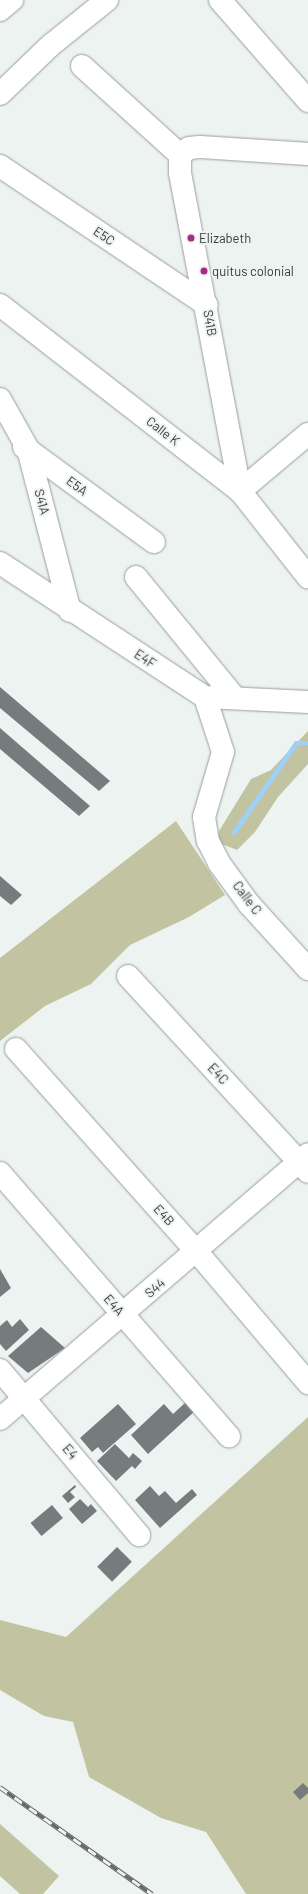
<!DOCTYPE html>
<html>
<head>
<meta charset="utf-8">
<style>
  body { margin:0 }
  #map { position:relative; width:308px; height:1894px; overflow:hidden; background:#edf3f1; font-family:Barlow,sans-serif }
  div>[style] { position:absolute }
  .green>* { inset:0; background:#c2c4a1 }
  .stream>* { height:4.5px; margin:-2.25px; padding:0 2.25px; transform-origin:2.25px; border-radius:2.25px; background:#9fd0f7 }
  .building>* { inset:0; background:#767c7d; transform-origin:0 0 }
  .roads { filter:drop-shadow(0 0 1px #989e9c) drop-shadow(0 0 1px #989e9c) }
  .minor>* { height:22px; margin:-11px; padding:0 11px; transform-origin:11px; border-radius:11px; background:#fff }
  .rail>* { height:4.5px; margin-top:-2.25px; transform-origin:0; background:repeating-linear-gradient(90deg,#edf3f1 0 9px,#656867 0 18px); box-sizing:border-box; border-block:1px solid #656867 }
  .dots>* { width:11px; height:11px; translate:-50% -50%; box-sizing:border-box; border:2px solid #edf3f1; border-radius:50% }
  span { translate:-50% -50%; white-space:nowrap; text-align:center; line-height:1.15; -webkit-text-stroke:4px #edf3f1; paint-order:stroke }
  .street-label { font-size:13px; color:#393b3b }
  .poi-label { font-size:13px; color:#393b3b }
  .left { translate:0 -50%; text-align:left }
</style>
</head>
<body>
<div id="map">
  <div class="green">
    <div style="clip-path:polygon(308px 731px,308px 764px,278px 797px,255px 832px,237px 850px,219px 843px,219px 831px,251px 779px,271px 770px)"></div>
    <div style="clip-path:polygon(176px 821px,225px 895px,189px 917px,130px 945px,91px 984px,45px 1006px,0 1041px,0 958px)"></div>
    <div style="clip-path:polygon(308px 1417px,308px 1894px,246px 1894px,206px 1832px,161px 1818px,89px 1777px,73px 1722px,44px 1716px,0 1690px,0 1620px,66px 1637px)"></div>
    <div style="clip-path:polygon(0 1824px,59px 1876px,43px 1894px,20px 1894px,0 1876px)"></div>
  </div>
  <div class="stream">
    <div style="left:234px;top:832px;width:108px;rotate:-55.1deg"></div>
    <div style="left:296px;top:743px;width:12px"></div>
  </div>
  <div class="building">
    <div style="clip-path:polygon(0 687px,110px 781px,99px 791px,0 708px)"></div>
    <div style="clip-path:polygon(0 728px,90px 806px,79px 816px,0 749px)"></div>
    <div style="clip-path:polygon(0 876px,22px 895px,11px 905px,0 896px)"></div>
    <div style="clip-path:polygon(0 1269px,11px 1288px,0 1297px)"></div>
    <div style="clip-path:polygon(20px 1319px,29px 1330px,6px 1351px,0 1344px,0 1326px,7px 1320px,12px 1327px)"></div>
    <div style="clip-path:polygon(41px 1327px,65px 1348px,28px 1373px,8px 1356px)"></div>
    <div style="clip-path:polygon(186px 1402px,195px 1411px,148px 1454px,131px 1435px,164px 1404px,173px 1414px)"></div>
    <div style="clip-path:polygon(118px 1404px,136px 1424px,103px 1453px,98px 1447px,92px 1452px,80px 1438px)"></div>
    <div style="clip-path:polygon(115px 1444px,129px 1458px,133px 1453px,142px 1461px,135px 1469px,132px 1466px,116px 1481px,97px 1461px)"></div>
    <div style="clip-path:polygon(75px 1485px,76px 1487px,70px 1492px,75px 1497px,68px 1503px,62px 1496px)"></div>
    <div style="clip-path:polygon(150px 1486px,159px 1496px,165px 1491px,176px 1503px,192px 1489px,197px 1495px,160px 1528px,135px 1500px)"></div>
    <div style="clip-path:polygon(80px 1499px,88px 1507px,91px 1504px,97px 1511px,82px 1524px,69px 1509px)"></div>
    <div style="left:52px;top:1505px;width:17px;height:28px;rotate:50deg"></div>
    <div style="left:117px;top:1547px;width:21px;height:28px;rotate:45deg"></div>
    <div style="clip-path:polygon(303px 1783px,308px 1788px,308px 1793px,300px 1800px,293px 1792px)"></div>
  </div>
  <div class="roads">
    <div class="minor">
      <div style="left:220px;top:0;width:134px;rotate:48.9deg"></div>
      <div style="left:0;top:10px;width:16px;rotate:-40deg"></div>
      <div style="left:82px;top:66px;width:132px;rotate:42.2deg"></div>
      <div style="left:0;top:94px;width:71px;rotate:-43.9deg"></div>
      <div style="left:51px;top:45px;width:72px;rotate:-38.8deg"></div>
      <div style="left:180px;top:155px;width:18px;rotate:90deg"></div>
      <div style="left:180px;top:173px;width:324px;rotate:79.3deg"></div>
      <div style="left:180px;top:155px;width:11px;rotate:-38deg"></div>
      <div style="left:189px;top:148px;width:11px;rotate:-5deg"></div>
      <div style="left:200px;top:147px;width:108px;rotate:3.7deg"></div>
      <div style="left:0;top:166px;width:249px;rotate:33.9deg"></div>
      <div style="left:0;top:305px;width:304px;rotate:37.8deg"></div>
      <div style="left:240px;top:491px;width:110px;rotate:51.7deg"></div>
      <div style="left:0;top:399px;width:57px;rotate:60.8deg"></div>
      <div style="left:28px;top:449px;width:167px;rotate:75.5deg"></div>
      <div style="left:24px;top:447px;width:161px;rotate:36.2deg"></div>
      <div style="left:240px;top:491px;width:89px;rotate:-40deg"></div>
      <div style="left:0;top:563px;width:245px;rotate:33.2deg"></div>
      <div style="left:205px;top:697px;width:103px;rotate:2.8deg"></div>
      <div style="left:136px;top:577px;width:156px;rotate:50.7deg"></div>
      <div style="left:205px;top:697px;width:58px;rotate:71.9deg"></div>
      <div style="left:223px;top:752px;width:68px;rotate:106.3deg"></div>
      <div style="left:204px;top:817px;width:24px;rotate:81deg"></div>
      <div style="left:208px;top:841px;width:25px;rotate:63deg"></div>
      <div style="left:219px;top:863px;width:51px;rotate:53.8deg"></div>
      <div style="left:249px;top:904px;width:88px;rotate:47.8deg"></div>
      <div style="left:128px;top:976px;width:266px;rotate:47.4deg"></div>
      <div style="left:16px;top:1049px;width:272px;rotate:48.3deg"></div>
      <div style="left:197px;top:1252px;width:172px;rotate:49.7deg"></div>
      <div style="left:0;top:1173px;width:349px;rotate:49deg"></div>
      <div style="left:0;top:1370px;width:216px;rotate:49.9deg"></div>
      <div style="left:0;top:1419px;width:406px;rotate:-40.7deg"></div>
    </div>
  </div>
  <div class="rail">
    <div style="left:0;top:1787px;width:186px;rotate:35.1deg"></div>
  </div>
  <div class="dots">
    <div style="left:191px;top:238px;background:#a52c81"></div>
    <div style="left:204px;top:271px;background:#a52c81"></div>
  </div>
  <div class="street-label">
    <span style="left:104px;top:236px;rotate:34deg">E5C</span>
    <span style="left:210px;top:323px;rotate:80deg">S41B</span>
    <span style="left:163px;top:431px;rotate:38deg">Calle K</span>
    <span style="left:77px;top:486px;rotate:37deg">E5A</span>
    <span style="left:42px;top:502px;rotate:75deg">S41A</span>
    <span style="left:145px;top:659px;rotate:33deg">E4F</span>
    <span style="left:247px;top:898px;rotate:53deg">Calle C</span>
    <span style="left:218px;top:1074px;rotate:47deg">E4C</span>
    <span style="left:164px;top:1215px;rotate:48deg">E4B</span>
    <span style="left:155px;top:1288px;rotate:-41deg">S44</span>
    <span style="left:114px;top:1305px;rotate:49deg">E4A</span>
    <span style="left:70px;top:1452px;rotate:50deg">E4</span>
  </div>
  <div class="poi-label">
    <span class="left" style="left:199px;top:238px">Elizabeth</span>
    <span class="left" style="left:212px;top:271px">quitus colonial</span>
  </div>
</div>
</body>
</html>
